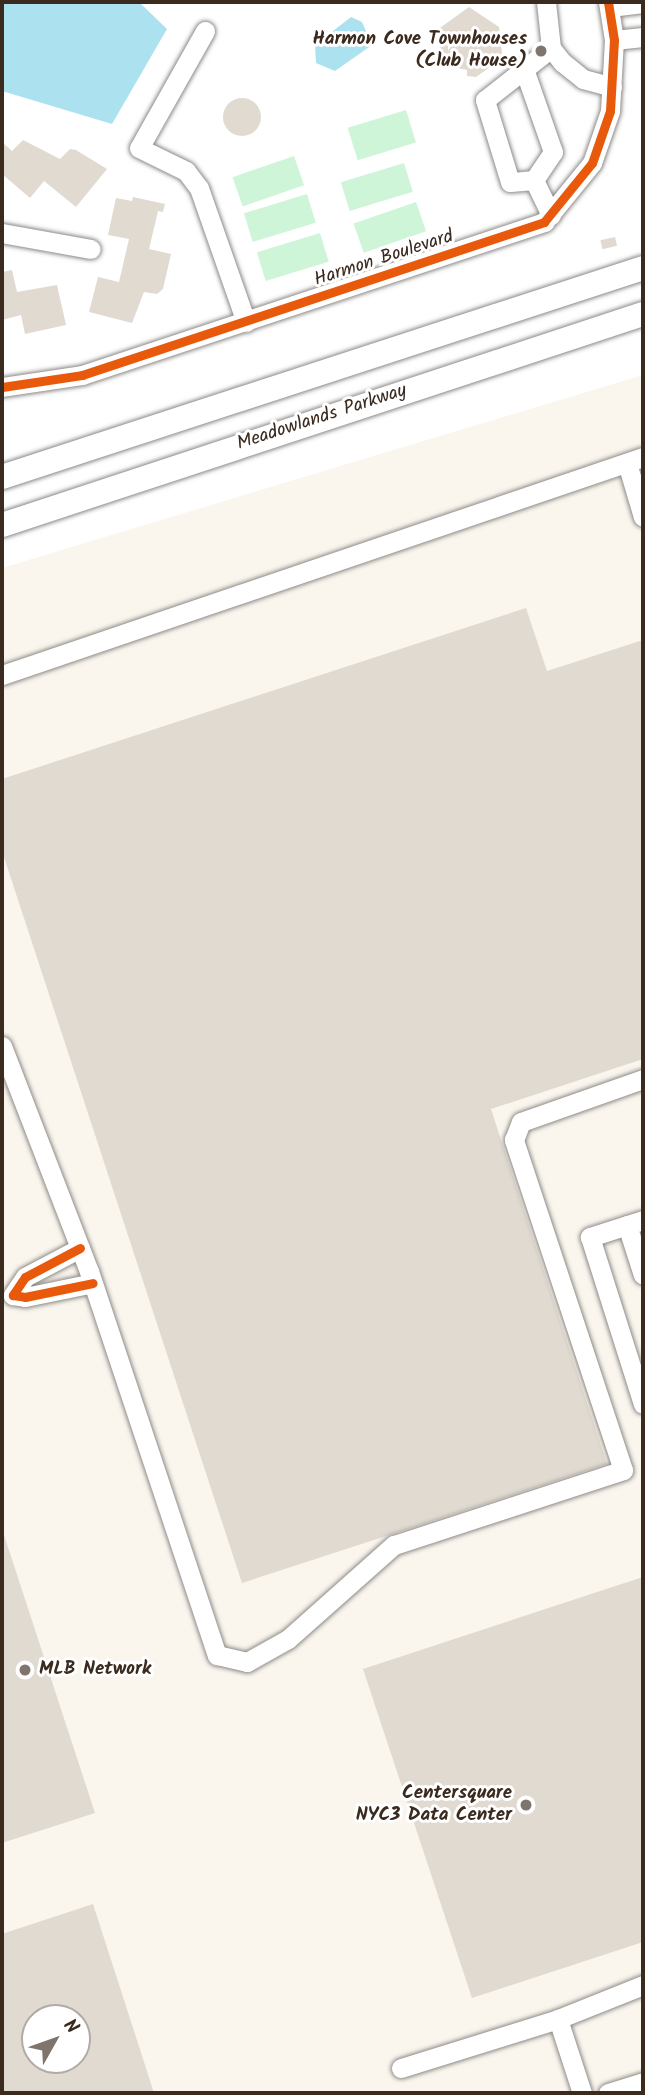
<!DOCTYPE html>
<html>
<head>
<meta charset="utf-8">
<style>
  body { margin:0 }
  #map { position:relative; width:645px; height:2095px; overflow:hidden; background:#fff; font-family:Kalam,sans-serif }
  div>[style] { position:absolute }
  .built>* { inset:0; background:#faf5ed }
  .green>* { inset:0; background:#cff5d8; transform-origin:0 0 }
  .water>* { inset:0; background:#ace1f0 }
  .building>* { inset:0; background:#e0dad1; transform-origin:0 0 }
  .round { border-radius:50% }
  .roads { filter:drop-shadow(0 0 2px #8e8b88) drop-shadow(0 0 2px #8e8b88) }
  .minor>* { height:19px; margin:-9.5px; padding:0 9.5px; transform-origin:9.5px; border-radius:9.5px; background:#fff }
  .major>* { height:24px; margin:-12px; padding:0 12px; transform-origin:12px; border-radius:12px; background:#fff }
  .cycleway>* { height:9px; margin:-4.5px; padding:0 4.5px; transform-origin:4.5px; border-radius:4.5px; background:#e8590c }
  .dots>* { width:19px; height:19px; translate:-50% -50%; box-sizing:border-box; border:4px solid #fff; border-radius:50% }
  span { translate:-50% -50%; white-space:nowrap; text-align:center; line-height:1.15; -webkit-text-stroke:6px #fff; paint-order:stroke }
  .poi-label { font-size:19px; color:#3b2a1e; font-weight:700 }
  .right { translate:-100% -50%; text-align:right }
  .left { translate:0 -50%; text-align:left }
  .street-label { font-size:19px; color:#3b2a1e }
  .frame { position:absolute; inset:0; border:4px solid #3b2a1e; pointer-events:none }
  .north { position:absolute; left:21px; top:2004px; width:70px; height:70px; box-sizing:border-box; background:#fff; border:2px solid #b1aaa5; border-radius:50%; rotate:50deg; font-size:19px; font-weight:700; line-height:28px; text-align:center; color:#3b2a1e }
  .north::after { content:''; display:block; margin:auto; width:24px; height:32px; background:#80756d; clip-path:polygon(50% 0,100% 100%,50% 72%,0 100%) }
</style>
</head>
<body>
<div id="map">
  <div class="built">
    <div style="clip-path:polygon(evenodd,643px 375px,643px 2093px,2px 2093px,2px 568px,643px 375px,35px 2018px,77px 2018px,77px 2060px,35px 2060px,35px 2018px)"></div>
  </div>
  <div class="green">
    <div style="left:406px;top:110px;width:34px;height:61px;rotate:73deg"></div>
    <div style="left:294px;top:156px;width:31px;height:65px;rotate:71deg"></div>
    <div style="left:404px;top:163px;width:30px;height:66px;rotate:73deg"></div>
    <div style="left:307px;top:194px;width:30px;height:66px;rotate:73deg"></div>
    <div style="left:416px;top:202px;width:31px;height:66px;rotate:71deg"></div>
    <div style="left:320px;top:233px;width:30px;height:66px;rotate:73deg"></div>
  </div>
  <div class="water">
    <div style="clip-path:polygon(2px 2px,139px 2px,167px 29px,112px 124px,2px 91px)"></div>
    <div style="clip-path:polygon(351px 17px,362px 22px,372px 45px,335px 71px,316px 63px,315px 45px)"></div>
  </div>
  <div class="building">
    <div style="clip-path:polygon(469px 7px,499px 27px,502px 52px,500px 60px,476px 77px,467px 76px,467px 70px,444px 65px,437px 30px)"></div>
    <div class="round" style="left:223px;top:98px;width:38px;height:38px"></div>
    <div style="clip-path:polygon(23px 140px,60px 159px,70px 149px,76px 150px,107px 169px,76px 207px,44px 181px,30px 198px,2px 174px,2px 142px,12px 151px)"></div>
    <div style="clip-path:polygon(133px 197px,165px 204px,163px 212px,158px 211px,149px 249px,171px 254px,163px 289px,157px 294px,144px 292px,132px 323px,89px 312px,98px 277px,119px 282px,129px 239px,108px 235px,116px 198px,132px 201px)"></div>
    <div style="left:615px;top:237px;width:9px;height:15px;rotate:77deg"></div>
    <div style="clip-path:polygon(12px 270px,17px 292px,57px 285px,66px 325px,25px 334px,21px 315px,2px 320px,2px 272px)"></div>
    <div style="clip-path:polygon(526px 608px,547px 671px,643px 640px,643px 1059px,491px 1109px,607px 1464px,242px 1583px,2px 851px,2px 779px)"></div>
    <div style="clip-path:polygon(2px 1529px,95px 1813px,2px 1843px)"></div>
    <div style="clip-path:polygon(643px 1577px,643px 1942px,472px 1998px,363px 1669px)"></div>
    <div style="clip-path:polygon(evenodd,93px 1904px,154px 2093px,2px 2093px,2px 1934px,93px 1904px,35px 2018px,77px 2018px,77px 2060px,35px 2060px,35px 2018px)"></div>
  </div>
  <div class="roads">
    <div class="minor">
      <div style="left:546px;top:2px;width:46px;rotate:83.8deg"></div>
      <div style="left:551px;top:48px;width:18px;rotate:52deg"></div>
      <div style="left:562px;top:62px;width:27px;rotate:39deg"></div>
      <div style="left:583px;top:79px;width:30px;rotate:15deg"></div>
      <div style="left:610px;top:7px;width:33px;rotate:-7deg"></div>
      <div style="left:205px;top:31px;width:134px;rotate:119.4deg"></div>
      <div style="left:139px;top:148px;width:52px;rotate:26.1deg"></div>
      <div style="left:186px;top:171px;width:21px;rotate:53deg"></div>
      <div style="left:199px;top:188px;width:142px;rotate:70.7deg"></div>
      <div style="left:614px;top:40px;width:29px;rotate:-6deg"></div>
      <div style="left:524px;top:69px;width:88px;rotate:70.7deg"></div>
      <div style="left:553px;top:152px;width:34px;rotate:124deg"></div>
      <div style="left:551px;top:215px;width:39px;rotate:-116deg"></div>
      <div style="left:534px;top:180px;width:24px;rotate:175deg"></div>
      <div style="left:510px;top:182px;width:86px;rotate:-107deg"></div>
      <div style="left:485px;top:100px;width:84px;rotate:-38.2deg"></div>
      <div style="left:2px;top:233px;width:90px;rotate:10.2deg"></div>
      <div style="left:2px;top:387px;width:81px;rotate:-8.5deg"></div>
      <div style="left:82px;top:375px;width:487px;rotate:-18.3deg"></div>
      <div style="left:544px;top:222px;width:76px;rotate:-50.9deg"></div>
      <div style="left:592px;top:163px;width:55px;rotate:-70.9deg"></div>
      <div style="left:610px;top:111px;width:71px;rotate:-86.8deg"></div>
      <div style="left:614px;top:40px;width:38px;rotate:-99deg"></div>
      <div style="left:627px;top:463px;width:56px;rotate:73.5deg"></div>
      <div style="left:2px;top:675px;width:677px;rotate:-18.78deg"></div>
      <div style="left:2px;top:1046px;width:241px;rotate:68.9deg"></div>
      <div style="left:89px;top:1271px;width:405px;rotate:71.6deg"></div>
      <div style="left:217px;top:1655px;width:31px;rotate:13deg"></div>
      <div style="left:247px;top:1662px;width:47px;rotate:-29.3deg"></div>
      <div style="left:288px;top:1639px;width:142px;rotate:-41.6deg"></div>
      <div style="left:394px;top:1545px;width:241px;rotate:-18.1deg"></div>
      <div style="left:623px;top:1470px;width:348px;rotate:-108.3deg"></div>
      <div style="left:514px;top:1140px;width:19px;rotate:-69deg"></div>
      <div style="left:521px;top:1122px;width:129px;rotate:-19.4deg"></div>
      <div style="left:643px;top:1220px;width:56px;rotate:162.2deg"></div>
      <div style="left:590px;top:1237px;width:175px;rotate:72.4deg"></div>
      <div style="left:627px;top:1225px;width:52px;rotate:72.3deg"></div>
      <div style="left:80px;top:1248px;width:62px;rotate:152.2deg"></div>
      <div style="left:25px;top:1277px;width:22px;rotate:124deg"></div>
      <div style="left:13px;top:1295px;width:12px;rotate:9deg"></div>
      <div style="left:25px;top:1297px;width:69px;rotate:-11.6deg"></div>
      <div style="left:401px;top:2068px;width:164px;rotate:-17.3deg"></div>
      <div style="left:582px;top:2093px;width:78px;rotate:-108deg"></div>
      <div style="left:558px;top:2019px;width:92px;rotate:-21.8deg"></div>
      <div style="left:608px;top:2093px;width:37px;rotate:-17deg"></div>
    </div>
    <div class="major">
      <div style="left:2px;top:477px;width:674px;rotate:-18.06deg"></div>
      <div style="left:2px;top:525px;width:675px;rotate:-18.22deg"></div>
    </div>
  </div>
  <div class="cycleway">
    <div style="left:2px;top:387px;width:81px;rotate:-8.5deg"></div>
    <div style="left:82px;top:375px;width:487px;rotate:-18.3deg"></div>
    <div style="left:544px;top:222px;width:76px;rotate:-50.9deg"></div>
    <div style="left:592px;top:163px;width:55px;rotate:-70.9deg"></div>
    <div style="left:610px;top:111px;width:71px;rotate:-86.8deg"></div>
    <div style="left:614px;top:40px;width:38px;rotate:-99deg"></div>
    <div style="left:80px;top:1248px;width:62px;rotate:152.2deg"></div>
    <div style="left:25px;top:1277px;width:22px;rotate:124deg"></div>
    <div style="left:13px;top:1295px;width:12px;rotate:9deg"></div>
    <div style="left:25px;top:1297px;width:69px;rotate:-11.6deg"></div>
  </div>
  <div class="dots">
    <div style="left:541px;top:51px;background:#80756d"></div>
    <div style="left:25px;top:1670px;background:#80756d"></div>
    <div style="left:526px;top:1805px;background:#80756d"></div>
  </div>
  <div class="poi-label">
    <span class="right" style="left:527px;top:51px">Harmon Cove Townhouses<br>(Club House)</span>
    <span class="left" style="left:39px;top:1670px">MLB Network</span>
    <span class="right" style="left:512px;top:1805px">Centersquare<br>NYC3 Data Center</span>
  </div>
  <div class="street-label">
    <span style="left:384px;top:259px;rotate:-18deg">Harmon Boulevard</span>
    <span style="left:322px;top:418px;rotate:-18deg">Meadowlands Parkway</span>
  </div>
  <div class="frame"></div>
  <div class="north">N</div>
</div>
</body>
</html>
